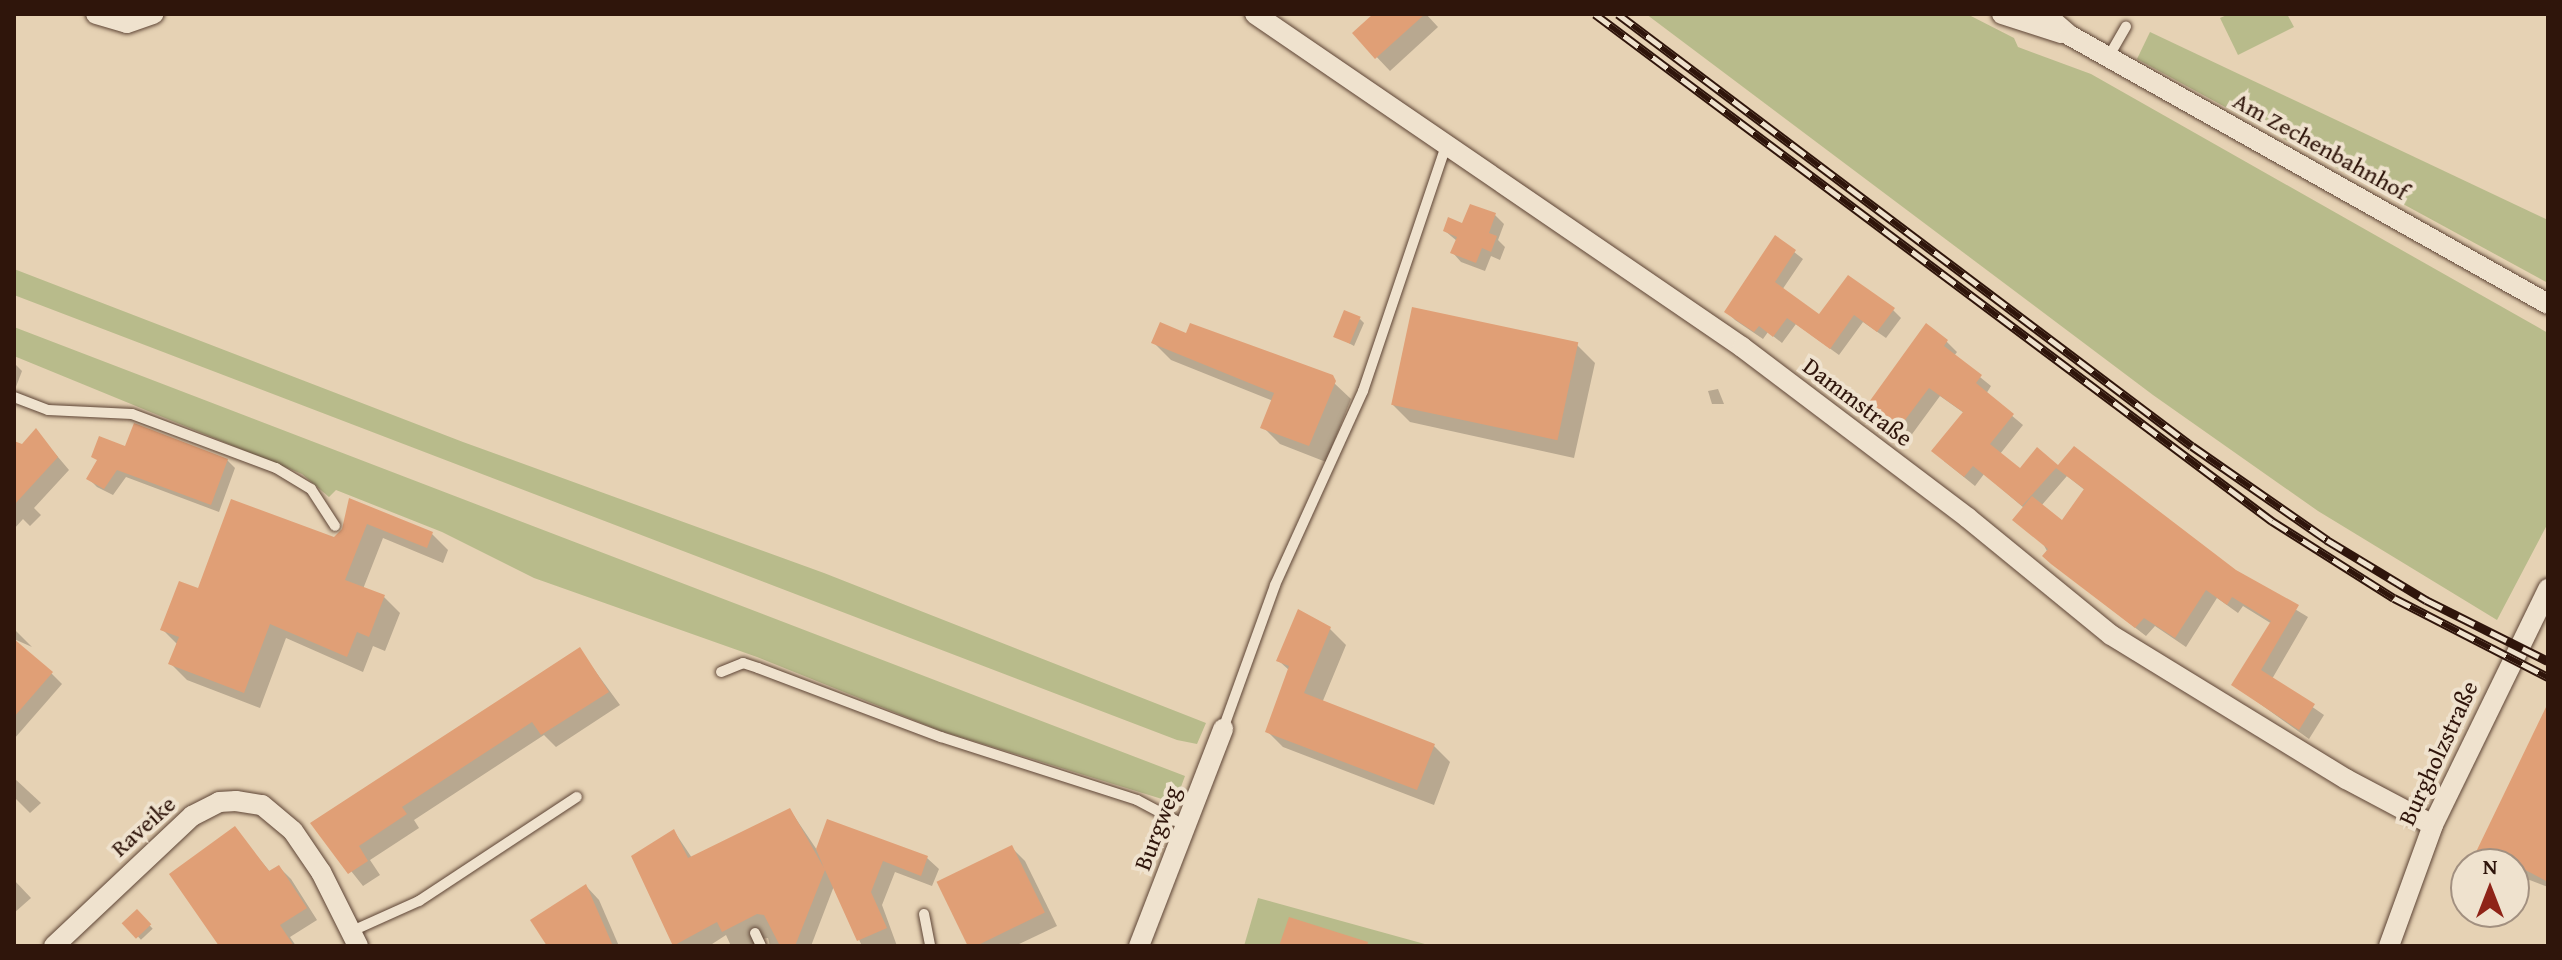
<!DOCTYPE html>
<html>
<head>
<meta charset="utf-8">
<style>
  body { margin:0 }
  #map { position:relative; width:2562px; height:960px; overflow:hidden; background:#e6d2b4; font-family:"Gentium Book Plus",serif }
  div>[style] { position:absolute }
  .green>* { inset:0; background:#b8bb8b }
  .shadow>* { inset:0; background:#0003; transform-origin:0 0 }
  .building>* { inset:0; background:#e09f76; transform-origin:0 0 }
  .roads { filter:drop-shadow(0 0 2px #5d4435) drop-shadow(0 0 2px #5d4435) }
  .service>* { height:10px; margin:-5px; padding:0 5px; transform-origin:5px; border-radius:5px; background:#efe2ce }
  .minor>* { height:20px; margin:-10px; padding:0 10px; transform-origin:10px; border-radius:10px; background:#efe2ce }
  .rail>* { height:9px; margin-top:-4.5px; transform-origin:0; background:repeating-linear-gradient(90deg,#efe2ce 0 18px,#2f150b 0 36px); box-sizing:border-box; border-block:2px solid #2f150b }
  span { translate:-50% -50%; white-space:nowrap; text-align:center; line-height:1.15; -webkit-text-stroke:8px #efe2ce; paint-order:stroke }
  .street-label { font-size:24px; color:#2f150b }
  .frame { position:absolute; inset:0; border:16px solid #2f150b; pointer-events:none }
  .north { position:absolute; left:2450px; top:848px; width:80px; height:80px; box-sizing:border-box; background:#efe2ce; border:2px solid #a29080; border-radius:50%; rotate:0deg; font-size:22px; font-weight:700; line-height:32px; text-align:center; color:#2f150b }
  .north::after { content:''; display:block; margin:auto; width:28px; height:36px; background:#8f2418; clip-path:polygon(50% 0,100% 100%,50% 72%,0 100%) }
</style>
</head>
<body>
<div id="map">
  <div class="green">
    <div style="clip-path:polygon(1646px 14px,1967px 14px,2014px 38px,2018px 47px,2091px 74px,2548px 333px,2548px 523px,2497px 620px,2318px 511px,2153px 395px)"></div>
    <div style="clip-path:polygon(2229px 14px,2287px 14px,2294px 27px,2238px 55px,2220px 18px)"></div>
    <div style="clip-path:polygon(2150px 32px,2548px 220px,2548px 283px,2137px 59px)"></div>
    <div style="clip-path:polygon(14px 269px,463px 442px,824px 573px,1206px 723px,1197px 744px,1177px 740px,14px 295px)"></div>
    <div style="clip-path:polygon(14px 327px,1185px 776px,1175px 803px,941px 731px,757px 657px,534px 578px,442px 532px,336px 490px,329px 497px,302px 474px,14px 356px)"></div>
    <div style="clip-path:polygon(1258px 898px,1432px 946px,1244px 946px)"></div>
  </div>
  <div class="shadow">
    <div style="clip-path:polygon(1376px 14px,1426px 14px,1438px 27px,1390px 71px,1354px 33px)"></div>
    <div style="clip-path:polygon(1495px 215px,1504px 224px,1498px 240px,1505px 247px,1500px 260px,1491px 256px,1485px 271px,1461px 262px,1453px 253px,1457px 241px,1445px 231px)"></div>
    <div style="clip-path:polygon(1776px 238px,1803px 259px,1782px 290px,1820px 317px,1893px 310px,1901px 318px,1886px 338px,1863px 322px,1839px 355px,1796px 324px,1782px 343px,1768px 332px,1763px 339px,1735px 320px,1727px 312px)"></div>
    <div style="clip-path:polygon(1360px 319px,1364px 323px,1354px 346px,1336px 336px)"></div>
    <div style="clip-path:polygon(evenodd,1946px 341px,1957px 352px,1954px 356px,1991px 386px,1986px 394px,2023px 425px,2000px 454px,2021px 471px,2058px 467px,2308px 617px,2272px 679px,2324px 715px,2309px 739px,2234px 685px,2272px 624px,2243px 606px,2238px 613px,2217px 598px,2186px 647px,2155px 626px,2146px 636px,2055px 566px,2024px 508px,1984px 474px,1975px 486px,1944px 461px,1964px 413px,1940px 396px,1907px 441px,1866px 408px,1946px 341px,2067px 476px,2086px 491px,2062px 523px,2041px 506px,2067px 476px)"></div>
    <div style="clip-path:polygon(1154px 343px,1334px 383px,1351px 399px,1326px 462px,1280px 444px,1263px 427px,1273px 401px,1171px 360px)"></div>
    <div style="clip-path:polygon(1577px 345px,1595px 363px,1574px 458px,1410px 422px,1392px 404px)"></div>
    <div style="clip-path:polygon(14px 363px,22px 371px,14px 392px)"></div>
    <div style="clip-path:polygon(1718px 389px,1724px 404px,1712px 404px,1708px 391px)"></div>
    <div style="clip-path:polygon(36px 431px,69px 470px,34px 508px,41px 515px,30px 526px,23px 519px,14px 529px,14px 443px,22px 446px)"></div>
    <div style="clip-path:polygon(126px 448px,227px 460px,235px 468px,219px 512px,126px 477px,113px 495px,97px 487px,89px 479px,99px 461px)"></div>
    <div style="clip-path:polygon(350px 501px,432px 534px,448px 550px,443px 563px,383px 538px,363px 589px,384px 597px,400px 613px,385px 651px,373px 646px,363px 672px,286px 638px,260px 708px,187px 680px,171px 664px,178px 645px,162px 629px,199px 591px,334px 539px,344px 530px)"></div>
    <div style="clip-path:polygon(14px 629px,32px 647px,14px 639px)"></div>
    <div style="clip-path:polygon(1330px 629px,1346px 645px,1322px 703px,1434px 746px,1450px 762px,1434px 805px,1283px 747px,1267px 731px,1290px 671px,1279px 661px)"></div>
    <div style="clip-path:polygon(579px 649px,620px 705px,556px 747px,544px 735px,414px 820px,419px 828px,370px 860px,380px 875px,363px 886px,313px 823px)"></div>
    <div style="clip-path:polygon(14px 667px,51px 673px,62px 684px,14px 739px)"></div>
    <div style="clip-path:polygon(2548px 742px,2548px 887px,2514px 874px,2514px 864px,2488px 864px,2478px 853px)"></div>
    <div style="clip-path:polygon(14px 778px,41px 803px,30px 813px,14px 797px)"></div>
    <div style="clip-path:polygon(790px 810px,817px 850px,927px 858px,939px 869px,932px 886px,895px 872px,882px 905px,897px 946px,862px 946px,834px 886px,811px 946px,770px 946px,768px 938px,759px 939px,761px 946px,731px 946px,726px 935px,709px 946px,675px 946px,633px 857px,674px 831px,692px 858px)"></div>
    <div style="clip-path:polygon(234px 828px,271px 873px,279px 867px,291px 879px,317px 920px,290px 937px,296px 946px,221px 946px)"></div>
    <div style="clip-path:polygon(1011px 847px,1025px 861px,1057px 926px,1015px 946px,970px 946px,939px 882px)"></div>
    <div style="clip-path:polygon(14px 880px,31px 898px,14px 913px)"></div>
    <div style="clip-path:polygon(586px 886px,599px 900px,619px 946px,549px 946px)"></div>
    <div style="left:137px;top:912px;width:23px;height:16px;rotate:47deg"></div>
  </div>
  <div class="building">
    <div style="clip-path:polygon(1373px 14px,1425px 14px,1375px 59px,1352px 33px)"></div>
    <div style="clip-path:polygon(1470px 204px,1496px 213px,1489px 233px,1497px 236px,1491px 252px,1482px 248px,1476px 263px,1450px 253px,1457px 237px,1443px 231px,1448px 217px,1462px 223px)"></div>
    <div style="clip-path:polygon(1775px 235px,1796px 250px,1775px 282px,1819px 314px,1848px 275px,1895px 308px,1877px 332px,1854px 315px,1830px 349px,1787px 318px,1773px 337px,1759px 326px,1754px 332px,1724px 312px)"></div>
    <div style="left:1412px;top:307px;width:170px;height:100px;rotate:12deg"></div>
    <div style="left:1344px;top:310px;width:18px;height:29px;rotate:22deg"></div>
    <div style="clip-path:polygon(1160px 322px,1186px 333px,1190px 323px,1333px 375px,1336px 381px,1309px 446px,1260px 428px,1274px 393px,1151px 343px)"></div>
    <div style="clip-path:polygon(1926px 323px,1948px 340px,1944px 346px,1982px 375px,1976px 383px,2014px 414px,1990px 444px,2020px 468px,2037px 447px,2058px 465px,2074px 446px,2236px 570px,2299px 605px,2261px 670px,2315px 704px,2299px 730px,2231px 685px,2271px 621px,2232px 597px,2227px 605px,2206px 590px,2175px 638px,2144px 618px,2135px 628px,2051px 564px,2042px 556px,2048px 549px,2012px 520px,2032px 496px,2062px 520px,2084px 489px,2056px 468px,2022px 506px,1973px 466px,1964px 477px,1931px 451px,1963px 412px,1929px 388px,1896px 432px,1864px 409px)"></div>
    <div style="clip-path:polygon(134px 423px,228px 459px,211px 505px,117px 470px,104px 489px,86px 479px,97px 460px,91px 457px,99px 436px,125px 446px)"></div>
    <div style="clip-path:polygon(36px 428px,58px 457px,14px 505px,14px 441px,22px 444px)"></div>
    <div style="clip-path:polygon(349px 498px,433px 532px,427px 548px,367px 524px,345px 580px,385px 595px,369px 637px,357px 632px,347px 657px,270px 624px,244px 693px,168px 664px,179px 637px,160px 630px,179px 581px,198px 588px,231px 499px,334px 537px,342px 529px)"></div>
    <div style="clip-path:polygon(1298px 609px,1331px 627px,1304px 693px,1435px 744px,1417px 790px,1265px 732px,1289px 666px,1276px 661px)"></div>
    <div style="clip-path:polygon(14px 639px,53px 672px,14px 717px)"></div>
    <div style="clip-path:polygon(580px 647px,609px 692px,541px 735px,532px 722px,402px 807px,407px 814px,359px 846px,368px 861px,348px 874px,310px 823px)"></div>
    <div style="clip-path:polygon(2547px 705px,2548px 705px,2548px 882px,2514px 864px,2498px 864px,2475px 854px)"></div>
    <div style="clip-path:polygon(790px 808px,824px 868px,816px 849px,827px 819px,928px 856px,921px 876px,883px 861px,871px 892px,887px 928px,857px 941px,825px 870px,795px 946px,780px 946px,764px 915px,757px 914px,722px 932px,717px 922px,673px 946px,631px 856px,674px 829px,688px 858px)"></div>
    <div style="clip-path:polygon(235px 826px,269px 871px,279px 865px,307px 908px,280px 925px,294px 946px,219px 946px,169px 874px)"></div>
    <div style="left:1012px;top:845px;width:75px;height:84px;rotate:64deg"></div>
    <div style="clip-path:polygon(586px 884px,613px 946px,547px 946px,530px 920px)"></div>
    <div style="left:137px;top:909px;width:21px;height:21px;rotate:47deg"></div>
    <div style="clip-path:polygon(1289px 917px,1368px 942px,1367px 946px,1279px 946px)"></div>
  </div>
  <div class="roads">
    <div class="service">
      <div style="left:2109px;top:56px;width:34px;rotate:-60deg"></div>
      <div style="left:14px;top:397px;width:36px;rotate:21deg"></div>
      <div style="left:48px;top:410px;width:84px;rotate:2.7deg"></div>
      <div style="left:132px;top:414px;width:154px;rotate:20.6deg"></div>
      <div style="left:276px;top:468px;width:41px;rotate:31deg"></div>
      <div style="left:311px;top:489px;width:44px;rotate:57deg"></div>
      <div style="left:721px;top:672px;width:24px;rotate:-22deg"></div>
      <div style="left:743px;top:663px;width:16px;rotate:18deg"></div>
      <div style="left:758px;top:668px;width:196px;rotate:20.7deg"></div>
      <div style="left:941px;top:737px;width:206px;rotate:17.8deg"></div>
      <div style="left:1137px;top:800px;width:55px;rotate:28deg"></div>
      <div style="left:1223px;top:729px;width:153px;rotate:-70.1deg"></div>
      <div style="left:1275px;top:585px;width:213px;rotate:-65.6deg"></div>
      <div style="left:1363px;top:391px;width:259px;rotate:-71.3deg"></div>
      <div style="left:924px;top:914px;width:33px;rotate:79deg"></div>
      <div style="left:350px;top:932px;width:76px;rotate:-24.2deg"></div>
      <div style="left:419px;top:901px;width:189px;rotate:-33.4deg"></div>
      <div style="left:755px;top:933px;width:14px;rotate:65deg"></div>
    </div>
    <div class="minor">
      <div style="left:96px;top:14px;width:32px;rotate:16deg"></div>
      <div style="left:127px;top:23px;width:28px;rotate:-19deg"></div>
      <div style="left:1255px;top:14px;width:590px;rotate:34.36deg"></div>
      <div style="left:1742px;top:347px;width:283px;rotate:37.1deg"></div>
      <div style="left:1968px;top:518px;width:185px;rotate:39.3deg"></div>
      <div style="left:2111px;top:635px;width:276px;rotate:31.5deg"></div>
      <div style="left:2346px;top:779px;width:98px;rotate:27.9deg"></div>
      <div style="left:2002px;top:14px;width:62px;rotate:17.9deg"></div>
      <div style="left:2045px;top:14px;width:32px;rotate:41deg"></div>
      <div style="left:2069px;top:35px;width:549px;rotate:29.32deg"></div>
      <div style="left:54px;top:946px;width:190px;rotate:-43.3deg"></div>
      <div style="left:192px;top:816px;width:30px;rotate:-27deg"></div>
      <div style="left:219px;top:802px;width:17px;rotate:-3deg"></div>
      <div style="left:236px;top:801px;width:26px;rotate:9deg"></div>
      <div style="left:262px;top:805px;width:40px;rotate:40deg"></div>
      <div style="left:293px;top:831px;width:50px;rotate:55.7deg"></div>
      <div style="left:321px;top:872px;width:83px;rotate:63.4deg"></div>
      <div style="left:1139px;top:946px;width:233px;rotate:-68.8deg"></div>
      <div style="left:2389px;top:946px;width:129px;rotate:-70deg"></div>
      <div style="left:2433px;top:825px;width:263px;rotate:-64deg"></div>
    </div>
  </div>
  <div class="rail">
    <div style="left:1595px;top:14px;width:846px;rotate:36.83deg"></div>
    <div style="left:2272px;top:521px;width:144px;rotate:32.3deg"></div>
    <div style="left:2394px;top:598px;width:173px;rotate:27.2deg"></div>
    <div style="left:1618px;top:14px;width:718px;rotate:36.97deg"></div>
    <div style="left:2192px;top:446px;width:165px;rotate:34.8deg"></div>
    <div style="left:2327px;top:540px;width:116px;rotate:31.2deg"></div>
    <div style="left:2426px;top:600px;width:136px;rotate:26.6deg"></div>
  </div>
  <div class="street-label">
    <span style="left:2321px;top:146px;rotate:29deg">Am Zechenbahnhof</span>
    <span style="left:1858px;top:402px;rotate:37deg">Dammstraße</span>
    <span style="left:2438px;top:753px;rotate:-65deg">Burgholzstraße</span>
    <span style="left:143px;top:826px;rotate:-42deg">Raveike</span>
    <span style="left:1157px;top:828px;rotate:-69deg">Burgweg</span>
  </div>
  <div class="frame"></div>
  <div class="north">N</div>
</div>
</body>
</html>
